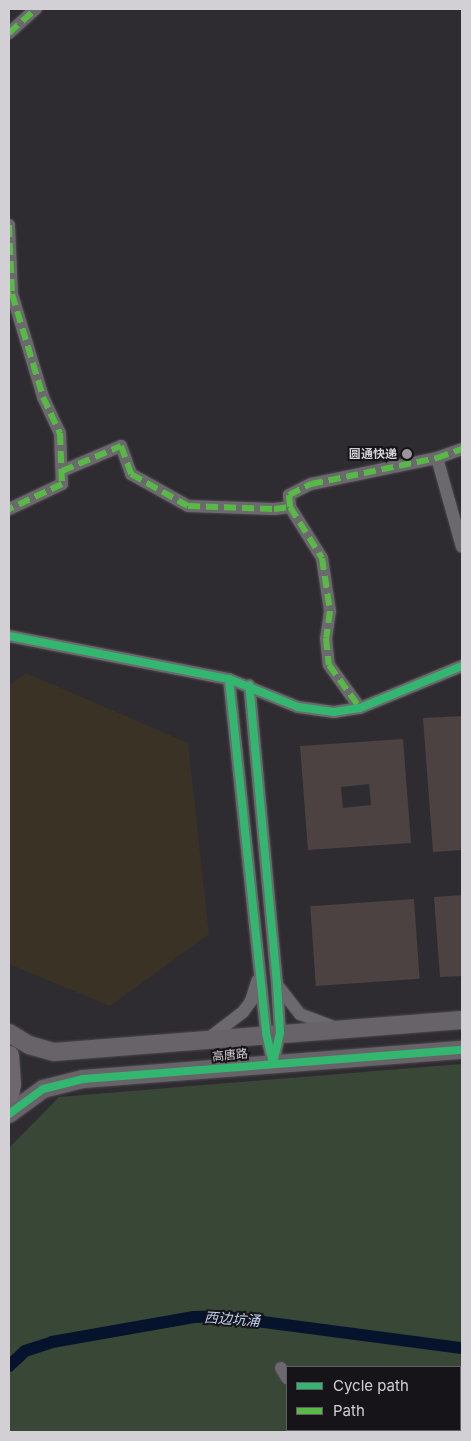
<!DOCTYPE html>
<html>
<head>
<meta charset="utf-8">
<style>
  body { margin:0 }
  #map { position:relative; width:471px; height:1441px; overflow:hidden; background:#2f2c31; font-family:Inter,"Noto Sans SC",sans-serif }
  div>[style] { position:absolute }
  .commercial>* { inset:0; background:#3a3224 }
  .green>* { inset:0; background:#394836 }
  .canal>* { height:12px; margin:-6px; padding:0 6px; transform-origin:6px; border-radius:6px; background:#05132c }
  .building>* { inset:0; background:#4b4241; transform-origin:0 0 }
  .roads { filter:drop-shadow(0 0 1px #4c494e) drop-shadow(0 0 1px #4c494e) }
  .street>* { height:12px; margin:-6px; padding:0 6px; transform-origin:6px; border-radius:6px; background:#6b696d }
  .secondary>* { height:18px; margin:-9px; padding:0 9px; transform-origin:9px; border-radius:9px; background:#676368 }
  .primary>* { height:19px; margin:-9.5px; padding:0 9.5px; transform-origin:9.5px; border-radius:9.5px; background:#6e686e }
  .quiet>* { height:6px; margin-top:-3px; transform-origin:0; background:repeating-linear-gradient(90deg,#58b947 0 12px,transparent 0 18px) }
  .cycleway>* { height:8px; margin:-4px; padding:0 4px; transform-origin:4px; border-radius:4px; background:#33b770 }
  .dots>* { width:14px; height:14px; translate:-50% -50%; box-sizing:border-box; border:2px solid #161418; border-radius:50% }
  span { translate:-50% -50%; white-space:nowrap; text-align:center; line-height:1.15; -webkit-text-stroke:4px #161418; paint-order:stroke }
  .poi-label { font-size:12px; color:#d3d0d5; font-weight:700 }
  .right { translate:-100% -50%; text-align:right }
  .street-label { font-size:12px; color:#d3d0d5 }
  .water-label { font-size:14px; color:#bbd2f5; font-style:italic }
  .frame { position:absolute; inset:0; border:10px solid #d3d0d5; pointer-events:none }
  .legend { position:absolute; left:286px; top:1366px; width:175px; height:65px; box-sizing:border-box; background:#161418; border:1px solid #625f64; margin:0; padding:6px 9px; list-style:none; font-size:15px; color:#d3d0d5 }
  .legend li { display:flex; align-items:center; gap:10px; height:25px }
  .legend b { width:25px; border:1px solid #625f64 }
</style>
</head>
<body>
<div id="map">
  <div class="commercial">
    <div style="clip-path:polygon(26px 673px,188px 743px,209px 934px,110px 1006px,9px 964px,9px 686px)"></div>
  </div>
  <div class="green">
    <div style="clip-path:polygon(462px 1064px,462px 1402px,460px 1367px,287px 1367px,287px 1430px,298px 1432px,9px 1432px,9px 1148px,59px 1097px)"></div>
  </div>
  <div class="canal">
    <div style="left:9px;top:1366px;width:22px;rotate:-43deg"></div>
    <div style="left:25px;top:1351px;width:28px;rotate:-18deg"></div>
    <div style="left:52px;top:1342px;width:144px;rotate:-10deg"></div>
    <div style="left:194px;top:1317px;width:24px;rotate:-2deg"></div>
    <div style="left:218px;top:1316px;width:246px;rotate:7.5deg"></div>
  </div>
  <div class="building">
    <div style="clip-path:polygon(462px 716px,462px 850px,433px 852px,423px 718px)"></div>
    <div style="clip-path:polygon(evenodd,403px 739px,411px 843px,308px 850px,300px 746px,403px 739px,369px 784px,371px 805px,343px 808px,341px 787px,369px 784px)"></div>
    <div style="clip-path:polygon(462px 895px,462px 976px,440px 977px,434px 897px)"></div>
    <div style="left:414px;top:899px;width:80px;height:104px;rotate:86deg"></div>
  </div>
  <div class="roads">
    <div class="street">
      <div style="left:9px;top:33px;width:36px;rotate:-42deg"></div>
      <div style="left:9px;top:225px;width:69px;rotate:87.5deg"></div>
      <div style="left:9px;top:295px;width:3px;rotate:-18deg"></div>
      <div style="left:12px;top:294px;width:108px;rotate:73.2deg"></div>
      <div style="left:43px;top:397px;width:40px;rotate:65deg"></div>
      <div style="left:60px;top:433px;width:51px;rotate:87.8deg"></div>
      <div style="left:62px;top:484px;width:59px;rotate:154.7deg"></div>
      <div style="left:437px;top:458px;width:92px;rotate:74.3deg"></div>
      <div style="left:62px;top:471px;width:64px;rotate:-23deg"></div>
      <div style="left:121px;top:446px;width:30px;rotate:70deg"></div>
      <div style="left:131px;top:474px;width:65px;rotate:29.3deg"></div>
      <div style="left:188px;top:506px;width:86px;rotate:2deg"></div>
      <div style="left:274px;top:509px;width:16px;rotate:-7deg"></div>
      <div style="left:290px;top:507px;width:12px;rotate:-95deg"></div>
      <div style="left:289px;top:495px;width:25px;rotate:-27deg"></div>
      <div style="left:311px;top:484px;width:129px;rotate:-11.7deg"></div>
      <div style="left:437px;top:458px;width:27px;rotate:-20deg"></div>
      <div style="left:290px;top:507px;width:60px;rotate:57.9deg"></div>
      <div style="left:322px;top:558px;width:54px;rotate:81.4deg"></div>
      <div style="left:330px;top:611px;width:27px;rotate:98deg"></div>
      <div style="left:326px;top:638px;width:27px;rotate:84deg"></div>
      <div style="left:329px;top:665px;width:53px;rotate:54.2deg"></div>
      <div style="left:9px;top:636px;width:224px;rotate:11.1deg"></div>
      <div style="left:229px;top:679px;width:74px;rotate:22.1deg"></div>
      <div style="left:298px;top:707px;width:36px;rotate:8deg"></div>
      <div style="left:334px;top:712px;width:26px;rotate:-9deg"></div>
      <div style="left:360px;top:708px;width:110px;rotate:-22.4deg"></div>
      <div style="left:229px;top:679px;width:356px;rotate:84deg"></div>
      <div style="left:266px;top:1033px;width:31px;rotate:77deg"></div>
      <div style="left:273px;top:1063px;width:31px;rotate:-77deg"></div>
      <div style="left:280px;top:1033px;width:49px;rotate:-93.5deg"></div>
      <div style="left:277px;top:984px;width:300px;rotate:-95.3deg"></div>
      <div style="left:278px;top:986px;width:36px;rotate:52deg"></div>
      <div style="left:300px;top:1014px;width:36px;rotate:21deg"></div>
      <div style="left:209px;top:1038px;width:43px;rotate:-37.4deg"></div>
      <div style="left:243px;top:1012px;width:14px;rotate:-54deg"></div>
      <div style="left:251px;top:1001px;width:21px;rotate:-73deg"></div>
      <div style="left:281px;top:1368px;width:12px;rotate:59deg"></div>
      <div style="left:460px;top:1388px;width:2px"></div>
    </div>
    <div class="secondary">
      <div style="left:9px;top:1033px;width:23px;rotate:31deg"></div>
      <div style="left:29px;top:1045px;width:26px;rotate:16deg"></div>
      <div style="left:54px;top:1052px;width:409px;rotate:-4.5deg"></div>
      <div style="left:9px;top:1114px;width:42px;rotate:-36.3deg"></div>
      <div style="left:43px;top:1089px;width:41px;rotate:-14deg"></div>
      <div style="left:83px;top:1079px;width:380px;rotate:-4.4deg"></div>
    </div>
    <div class="primary">
      <div style="left:9px;top:1055px;width:29px;rotate:86deg"></div>
      <div style="left:11px;top:1084px;width:10px;rotate:101deg"></div>
    </div>
  </div>
  <div class="quiet">
    <div style="left:9px;top:33px;width:36px;rotate:-42deg"></div>
    <div style="left:9px;top:225px;width:69px;rotate:87.5deg"></div>
    <div style="left:9px;top:295px;width:3px;rotate:-18deg"></div>
    <div style="left:12px;top:294px;width:108px;rotate:73.2deg"></div>
    <div style="left:43px;top:397px;width:40px;rotate:65deg"></div>
    <div style="left:60px;top:433px;width:51px;rotate:87.8deg"></div>
    <div style="left:62px;top:484px;width:59px;rotate:154.7deg"></div>
    <div style="left:62px;top:471px;width:64px;rotate:-23deg"></div>
    <div style="left:121px;top:446px;width:30px;rotate:70deg"></div>
    <div style="left:131px;top:474px;width:65px;rotate:29.3deg"></div>
    <div style="left:188px;top:506px;width:86px;rotate:2deg"></div>
    <div style="left:274px;top:509px;width:16px;rotate:-7deg"></div>
    <div style="left:290px;top:507px;width:12px;rotate:-95deg"></div>
    <div style="left:289px;top:495px;width:25px;rotate:-27deg"></div>
    <div style="left:311px;top:484px;width:129px;rotate:-11.7deg"></div>
    <div style="left:437px;top:458px;width:27px;rotate:-20deg"></div>
    <div style="left:290px;top:507px;width:60px;rotate:57.9deg"></div>
    <div style="left:322px;top:558px;width:54px;rotate:81.4deg"></div>
    <div style="left:330px;top:611px;width:27px;rotate:98deg"></div>
    <div style="left:326px;top:638px;width:27px;rotate:84deg"></div>
    <div style="left:329px;top:665px;width:53px;rotate:54.2deg"></div>
  </div>
  <div class="cycleway">
    <div style="left:9px;top:636px;width:224px;rotate:11.1deg"></div>
    <div style="left:229px;top:679px;width:74px;rotate:22.1deg"></div>
    <div style="left:298px;top:707px;width:36px;rotate:8deg"></div>
    <div style="left:334px;top:712px;width:26px;rotate:-9deg"></div>
    <div style="left:360px;top:708px;width:110px;rotate:-22.4deg"></div>
    <div style="left:229px;top:679px;width:356px;rotate:84deg"></div>
    <div style="left:266px;top:1033px;width:31px;rotate:77deg"></div>
    <div style="left:273px;top:1063px;width:31px;rotate:-77deg"></div>
    <div style="left:280px;top:1033px;width:49px;rotate:-93.5deg"></div>
    <div style="left:277px;top:984px;width:300px;rotate:-95.3deg"></div>
    <div style="left:9px;top:1114px;width:42px;rotate:-36.3deg"></div>
    <div style="left:43px;top:1089px;width:41px;rotate:-14deg"></div>
    <div style="left:83px;top:1079px;width:380px;rotate:-4.4deg"></div>
  </div>
  <div class="dots">
    <div style="left:407px;top:454px;background:#9a979c"></div>
  </div>
  <div class="poi-label">
    <span class="right" style="left:397px;top:454px">圆通快递</span>
  </div>
  <div class="street-label">
    <span style="left:230px;top:1055px;rotate:-5deg">高唐路</span>
  </div>
  <div class="water-label">
    <span style="left:232px;top:1319px;rotate:4deg">西边坑涌</span>
  </div>
  <div class="frame"></div>
  <ul class="legend">
  <li><b style="height:6px;background:#33b770"></b>Cycle path</li>
  <li><b style="height:6px;background:#58b947"></b>Path</li>
  </ul>
</div>
</body>
</html>
